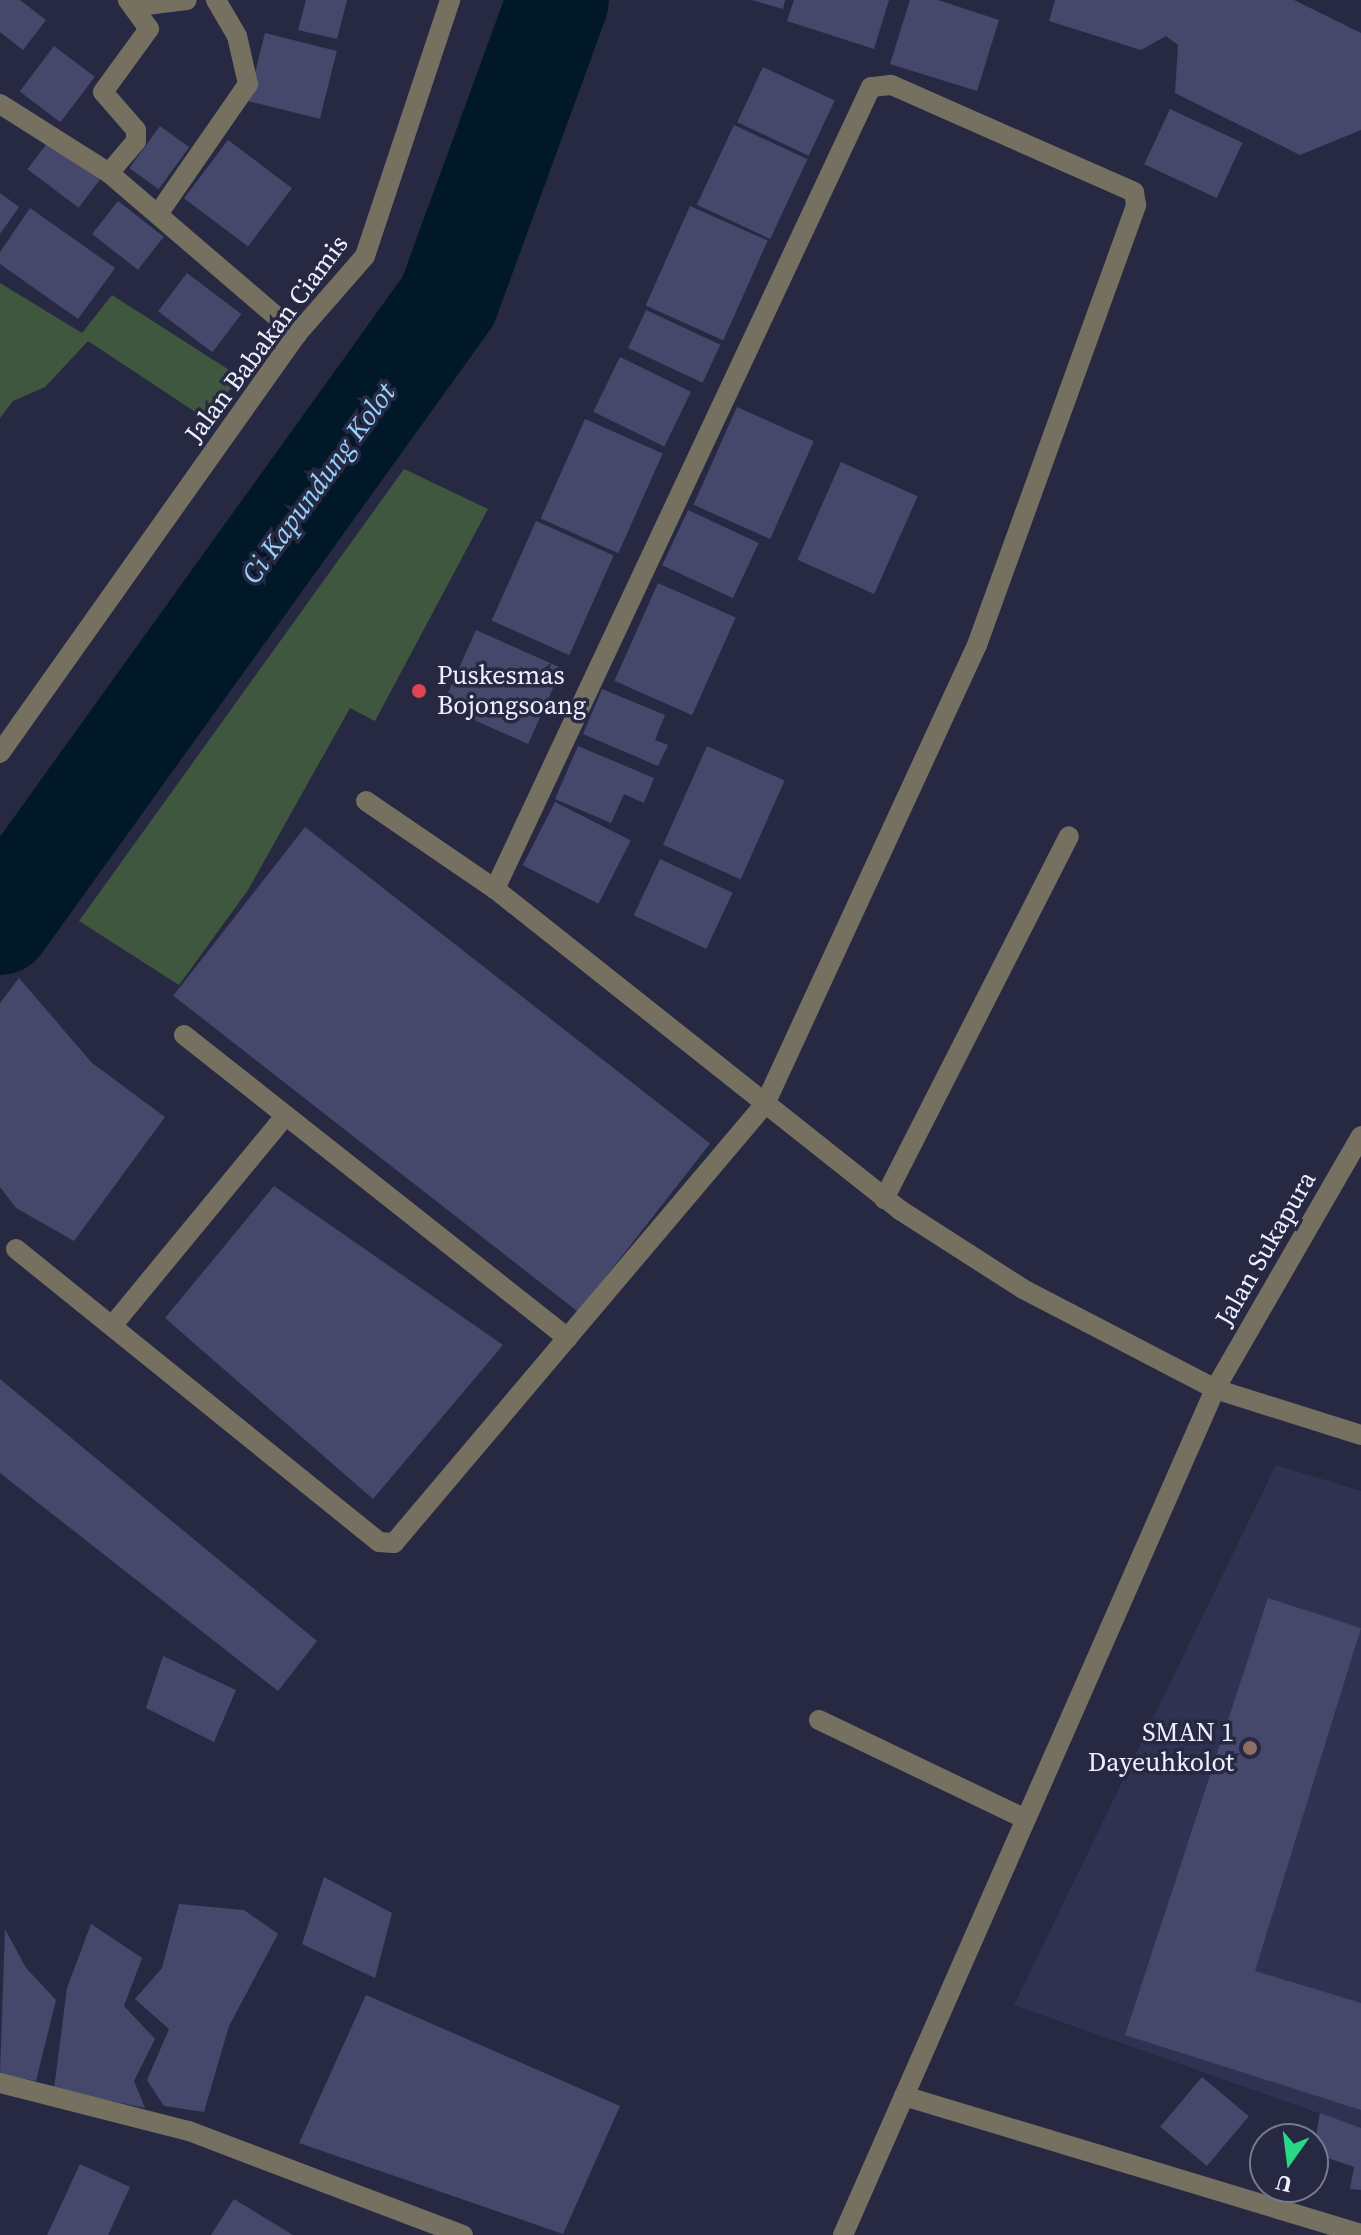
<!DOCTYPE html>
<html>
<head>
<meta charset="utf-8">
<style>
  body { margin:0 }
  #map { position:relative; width:1361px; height:2235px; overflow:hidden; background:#272943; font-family:"Source Serif 4",serif }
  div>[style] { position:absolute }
  .built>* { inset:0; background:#303252 }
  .green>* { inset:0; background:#40573f }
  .river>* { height:102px; margin:-51px; padding:0 51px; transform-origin:51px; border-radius:51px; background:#001828 }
  .building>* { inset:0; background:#45486a; transform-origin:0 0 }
  .minor>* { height:20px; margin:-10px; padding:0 10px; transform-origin:10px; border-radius:10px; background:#757060 }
  .dots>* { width:22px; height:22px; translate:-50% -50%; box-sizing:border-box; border:4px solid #272943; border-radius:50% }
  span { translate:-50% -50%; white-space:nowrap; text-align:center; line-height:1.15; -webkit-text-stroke:7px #272943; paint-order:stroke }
  .street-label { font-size:26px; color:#eef0fe }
  .poi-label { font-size:26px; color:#eef0fe }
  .left { translate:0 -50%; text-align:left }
  .right { translate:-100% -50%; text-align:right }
  .water-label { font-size:28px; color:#95d2fc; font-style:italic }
  .north { position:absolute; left:1249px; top:2123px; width:80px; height:80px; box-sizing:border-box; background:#272943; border:2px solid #77798e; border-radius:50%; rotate:194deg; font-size:22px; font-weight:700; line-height:32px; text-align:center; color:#eef0fe }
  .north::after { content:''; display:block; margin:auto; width:28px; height:36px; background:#29d885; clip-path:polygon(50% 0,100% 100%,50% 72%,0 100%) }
</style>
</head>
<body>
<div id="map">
  <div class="built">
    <div style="clip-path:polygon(1276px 1465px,1361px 1491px,1361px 2128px,1014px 2005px)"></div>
  </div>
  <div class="green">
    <div style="clip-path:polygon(0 283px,82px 333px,112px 295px,240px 377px,206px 419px,88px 341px,45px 387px,13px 401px,0 418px)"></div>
    <div style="clip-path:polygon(404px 469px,488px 509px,375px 721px,350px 708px,248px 890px,179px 985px,79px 921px)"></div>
  </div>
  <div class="river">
    <div style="left:0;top:924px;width:767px;rotate:-54.28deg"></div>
    <div style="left:448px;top:301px;width:320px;rotate:-69.9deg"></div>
  </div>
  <div class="building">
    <div style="clip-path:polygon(0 0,20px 0,46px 20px,23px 50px,0 32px)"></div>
    <div style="clip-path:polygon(306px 0,347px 0,337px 39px,298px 30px)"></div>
    <div style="clip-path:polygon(752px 0,785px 0,783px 9px)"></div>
    <div style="clip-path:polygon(794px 0,889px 0,874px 49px,787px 21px)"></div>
    <div style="clip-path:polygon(910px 0,938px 0,999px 20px,977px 91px,890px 64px)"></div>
    <div style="clip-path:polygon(1055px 0,1294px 0,1361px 33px,1361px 130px,1300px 155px,1175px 93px,1178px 45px,1166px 36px,1141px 50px,1049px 21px)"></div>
    <div style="left:265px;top:33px;width:74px;height:70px;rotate:14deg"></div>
    <div style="left:54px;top:46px;width:51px;height:57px;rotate:37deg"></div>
    <div style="left:763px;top:67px;width:79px;height:61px;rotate:25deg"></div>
    <div style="left:1170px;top:109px;width:80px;height:61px;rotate:25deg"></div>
    <div style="left:734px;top:125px;width:81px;height:88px;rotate:25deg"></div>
    <div style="left:160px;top:126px;width:36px;height:52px;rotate:36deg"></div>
    <div style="left:51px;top:138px;width:64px;height:39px;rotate:37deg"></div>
    <div style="left:228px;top:140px;width:80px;height:73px;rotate:37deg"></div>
    <div style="clip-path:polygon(0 193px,19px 207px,0 234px)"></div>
    <div style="left:118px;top:201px;width:58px;height:42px;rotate:38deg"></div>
    <div style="left:690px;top:206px;width:85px;height:109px;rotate:24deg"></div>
    <div style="clip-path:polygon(30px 208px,115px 268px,78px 319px,0 264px,0 252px)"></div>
    <div style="left:187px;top:273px;width:68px;height:48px;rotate:37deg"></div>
    <div style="left:646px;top:310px;width:82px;height:42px;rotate:25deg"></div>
    <div style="left:620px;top:357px;width:79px;height:61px;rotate:26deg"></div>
    <div style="left:737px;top:407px;width:84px;height:107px;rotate:24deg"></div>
    <div style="left:585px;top:419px;width:85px;height:109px;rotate:24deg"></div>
    <div style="left:841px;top:462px;width:84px;height:107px;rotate:24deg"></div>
    <div style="left:688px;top:510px;width:78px;height:61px;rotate:25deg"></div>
    <div style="left:536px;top:521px;width:85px;height:109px;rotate:24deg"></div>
    <div style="left:658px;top:583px;width:85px;height:107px;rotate:24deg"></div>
    <div style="left:476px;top:630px;width:94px;height:83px;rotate:24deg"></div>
    <div style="clip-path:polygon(602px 689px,665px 715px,655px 740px,668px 745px,658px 766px,583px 734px)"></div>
    <div style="clip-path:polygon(578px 746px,654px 778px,644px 803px,624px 794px,611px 823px,555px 799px)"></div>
    <div style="left:707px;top:746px;width:85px;height:108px;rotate:24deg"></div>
    <div style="left:555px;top:802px;width:85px;height:71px;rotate:27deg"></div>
    <div style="left:305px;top:827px;width:514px;height:214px;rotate:38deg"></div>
    <div style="left:660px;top:859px;width:80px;height:62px;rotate:25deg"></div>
    <div style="clip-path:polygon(19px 978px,92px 1063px,165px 1117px,74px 1241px,16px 1208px,0 1187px,0 1003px)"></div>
    <div style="clip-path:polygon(274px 1186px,503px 1345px,373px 1499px,165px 1318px)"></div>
    <div style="clip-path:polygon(0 1379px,317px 1641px,278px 1691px,0 1473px)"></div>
    <div style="clip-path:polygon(1268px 1598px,1361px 1628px,1255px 1971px,1361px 2003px,1361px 2110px,1125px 2035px)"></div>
    <div style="clip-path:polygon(163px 1656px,236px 1690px,214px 1742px,146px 1708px)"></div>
    <div style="clip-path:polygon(324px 1877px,392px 1913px,375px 1978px,302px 1944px)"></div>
    <div style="clip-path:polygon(179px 1904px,244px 1910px,278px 1934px,229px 2026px,204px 2112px,164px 2106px,147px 2080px,169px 2029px,135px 1999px,162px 1968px)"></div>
    <div style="clip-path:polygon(91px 1924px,142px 1958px,124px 2006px,155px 2039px,134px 2081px,145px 2108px,54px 2089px,67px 1988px)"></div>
    <div style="clip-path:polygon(5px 1929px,26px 1968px,56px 2000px,36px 2081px,0 2074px)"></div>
    <div style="clip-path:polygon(366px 1995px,620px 2106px,563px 2234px,299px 2143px)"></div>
    <div style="left:1202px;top:2077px;width:61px;height:65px;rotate:40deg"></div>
    <div style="clip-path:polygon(1320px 2113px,1361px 2128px,1361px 2190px,1350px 2189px,1354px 2167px,1313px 2153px)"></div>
    <div style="clip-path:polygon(80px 2164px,130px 2187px,108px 2235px,47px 2235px)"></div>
    <div style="clip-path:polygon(234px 2199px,293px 2235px,211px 2235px)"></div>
  </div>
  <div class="minor">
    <div style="left:138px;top:6px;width:49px;rotate:-7deg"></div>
    <div style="left:0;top:104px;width:129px;rotate:32.3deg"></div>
    <div style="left:109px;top:173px;width:248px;rotate:40.6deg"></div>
    <div style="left:109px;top:173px;width:42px;rotate:-49.8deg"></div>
    <div style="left:136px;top:141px;width:11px;rotate:-90deg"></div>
    <div style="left:136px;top:130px;width:50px;rotate:-131deg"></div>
    <div style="left:103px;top:92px;width:78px;rotate:-53.9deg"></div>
    <div style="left:149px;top:29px;width:36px;rotate:-126deg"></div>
    <div style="left:158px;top:214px;width:158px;rotate:-55.3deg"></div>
    <div style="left:248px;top:84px;width:49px;rotate:-102.9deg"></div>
    <div style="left:237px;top:36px;width:42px;rotate:-120.3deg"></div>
    <div style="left:0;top:753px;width:514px;rotate:-54.67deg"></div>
    <div style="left:297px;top:334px;width:103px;rotate:-48.9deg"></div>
    <div style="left:365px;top:256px;width:270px;rotate:-71.6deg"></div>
    <div style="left:366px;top:801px;width:156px;rotate:34.3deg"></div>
    <div style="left:495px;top:889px;width:517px;rotate:38.4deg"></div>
    <div style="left:900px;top:1210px;width:146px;rotate:32.7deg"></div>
    <div style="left:1023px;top:1289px;width:216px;rotate:27.5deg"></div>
    <div style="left:1215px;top:1389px;width:153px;rotate:17.5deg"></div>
    <div style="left:184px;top:1035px;width:489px;rotate:38.3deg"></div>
    <div style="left:884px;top:1199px;width:407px;rotate:-63deg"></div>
    <div style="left:16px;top:1249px;width:466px;rotate:38.9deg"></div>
    <div style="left:379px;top:1542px;width:15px;rotate:4deg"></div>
    <div style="left:394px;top:1543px;width:575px;rotate:-49.8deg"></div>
    <div style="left:765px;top:1104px;width:506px;rotate:-65.21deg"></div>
    <div style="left:977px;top:645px;width:468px;rotate:-70.1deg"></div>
    <div style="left:1136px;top:205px;width:13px;rotate:-99deg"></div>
    <div style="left:1134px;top:192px;width:266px;rotate:-156.2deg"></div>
    <div style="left:891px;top:85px;width:20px;rotate:174deg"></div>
    <div style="left:871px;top:87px;width:886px;rotate:115.12deg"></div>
    <div style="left:112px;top:1326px;width:272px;rotate:-50.5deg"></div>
    <div style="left:819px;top:1720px;width:229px;rotate:25.6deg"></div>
    <div style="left:0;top:2083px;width:195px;rotate:14.3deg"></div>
    <div style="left:189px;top:2131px;width:293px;rotate:20.8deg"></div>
    <div style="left:904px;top:2096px;width:477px;rotate:16.8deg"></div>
    <div style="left:843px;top:2235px;width:924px;rotate:-66.26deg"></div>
    <div style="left:1215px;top:1389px;width:292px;rotate:-60deg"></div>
  </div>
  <div class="dots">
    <div style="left:419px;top:691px;background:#e0444e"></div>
    <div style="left:1250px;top:1748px;background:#8d6e63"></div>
  </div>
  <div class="street-label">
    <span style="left:267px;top:339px;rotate:-53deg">Jalan Babakan Ciamis</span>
    <span style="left:1266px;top:1249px;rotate:-60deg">Jalan Sukapura</span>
  </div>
  <div class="poi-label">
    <span class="left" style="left:437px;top:691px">Puskesmas<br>Bojongsoang</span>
    <span class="right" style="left:1234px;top:1748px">SMAN 1<br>Dayeuhkolot</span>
  </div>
  <div class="water-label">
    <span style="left:318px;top:483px;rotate:-54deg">Ci Kapundung Kolot</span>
  </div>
  <div class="north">U</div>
</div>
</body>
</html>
